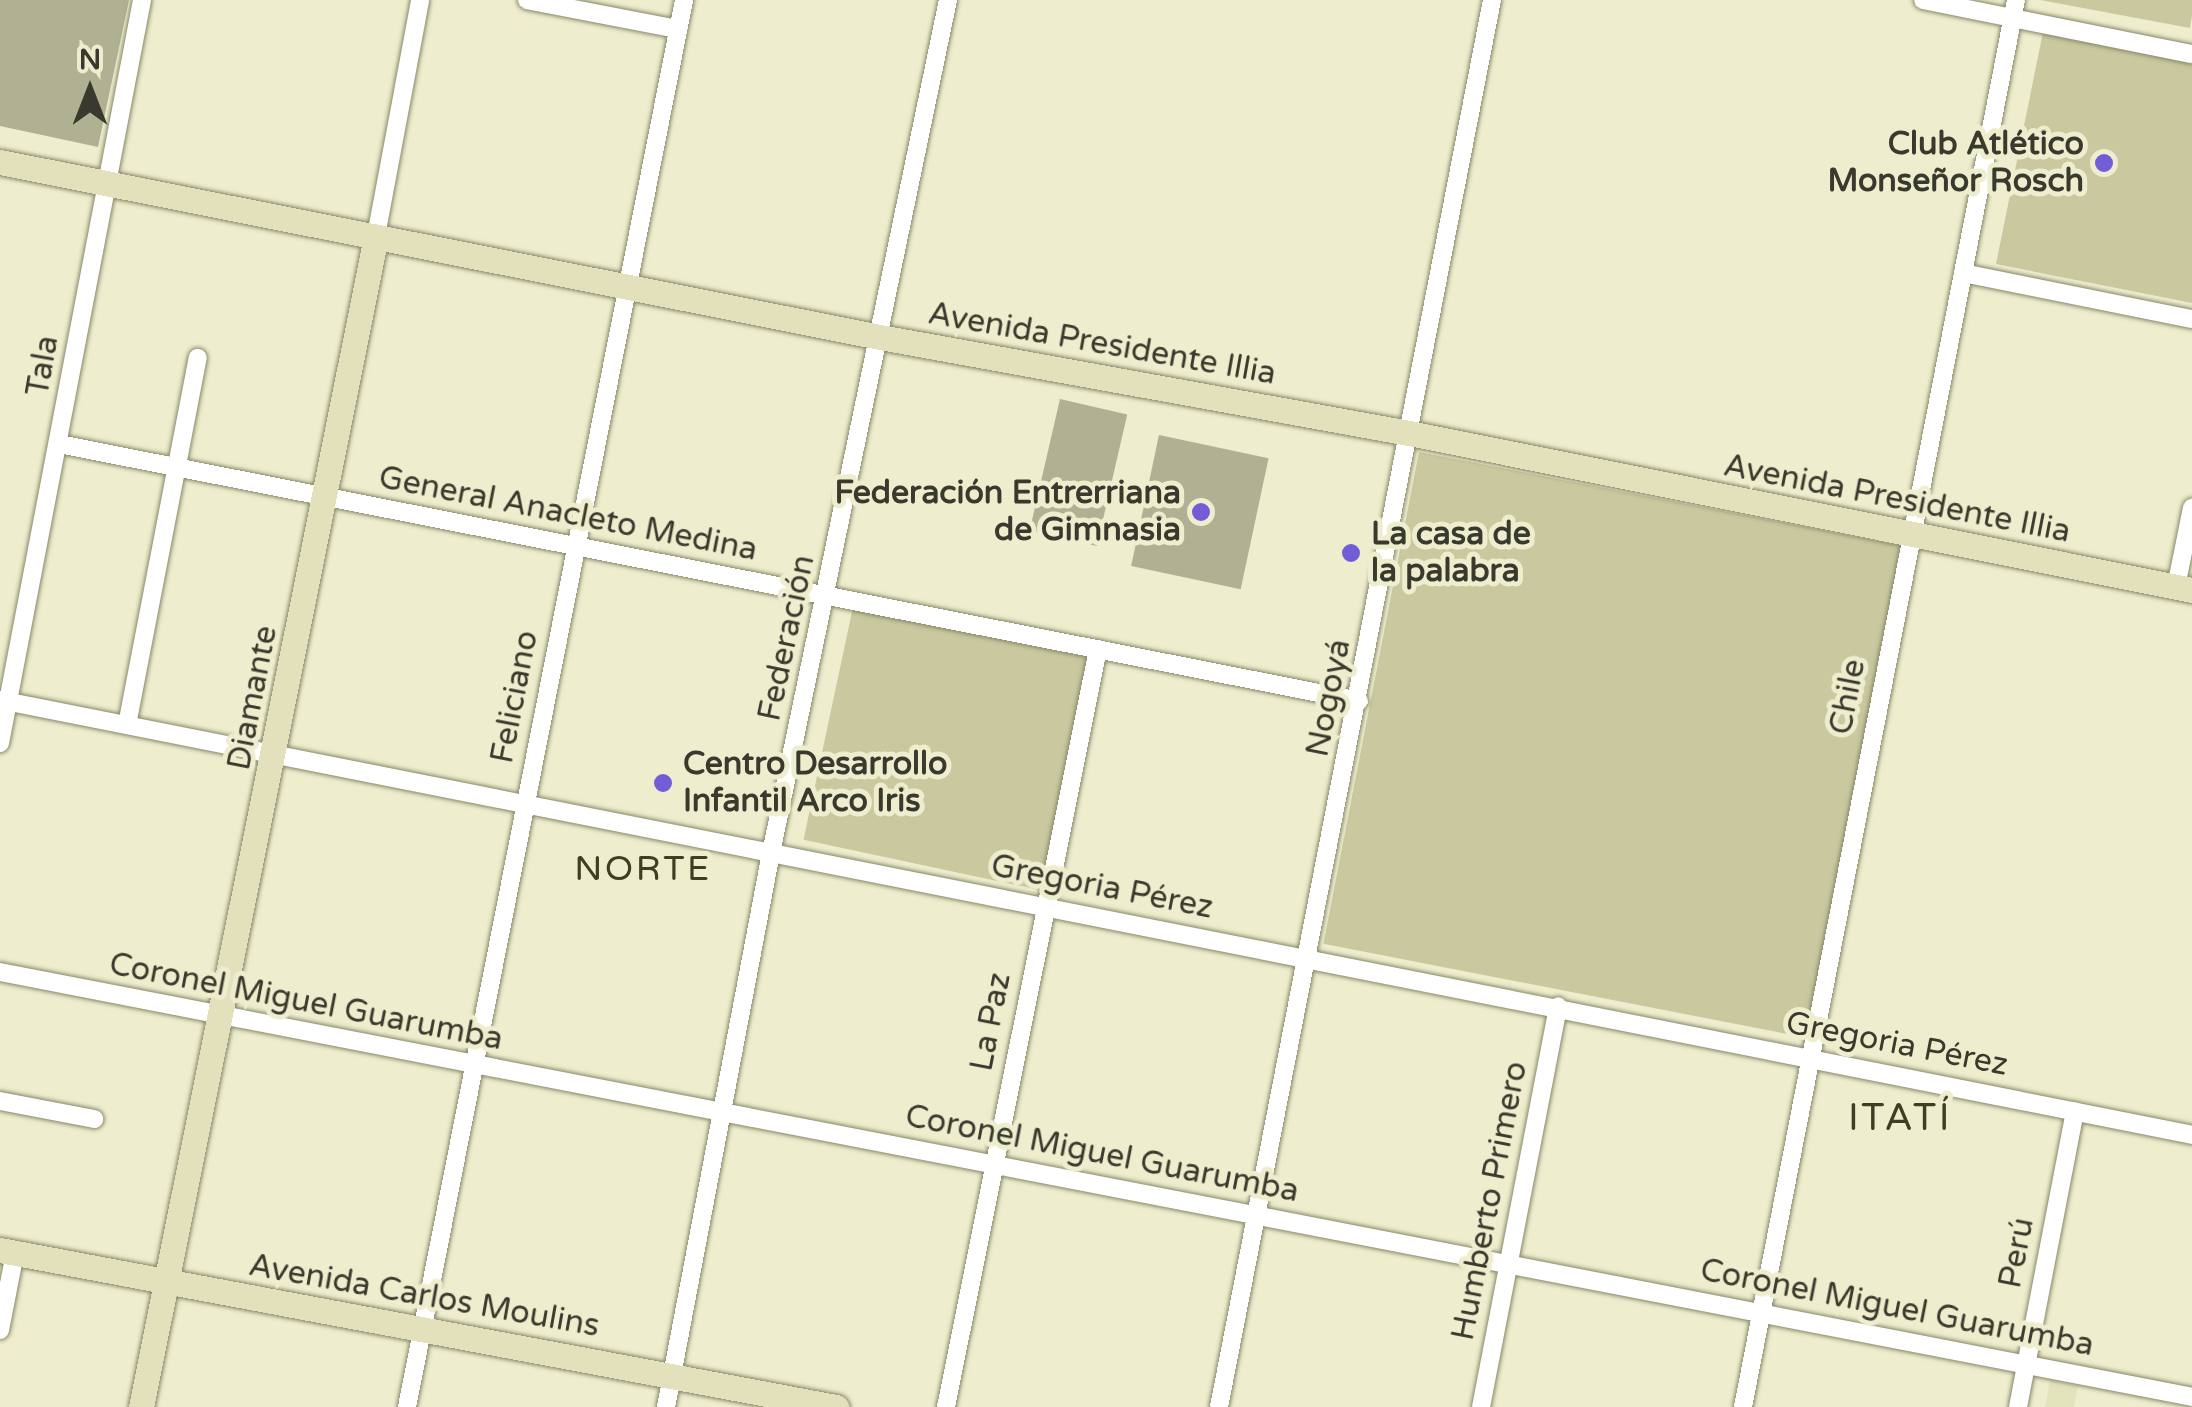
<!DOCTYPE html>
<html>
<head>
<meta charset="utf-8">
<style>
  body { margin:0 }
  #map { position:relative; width:2192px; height:1407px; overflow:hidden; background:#eeeece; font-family:"Varela Round",sans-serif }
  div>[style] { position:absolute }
  .built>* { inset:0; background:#e3e3bc }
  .green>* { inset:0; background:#c9c89f; transform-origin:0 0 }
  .building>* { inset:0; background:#b0b092; transform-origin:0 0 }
  .roads { filter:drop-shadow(0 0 2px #87876a) drop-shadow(0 0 2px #87876a) }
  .street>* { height:18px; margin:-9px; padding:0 9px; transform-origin:9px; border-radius:9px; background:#fff }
  .secondary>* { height:25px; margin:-12.5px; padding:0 12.5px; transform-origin:12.5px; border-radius:12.5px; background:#e3e1bc }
  .dots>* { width:28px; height:28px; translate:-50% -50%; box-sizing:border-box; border:5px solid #eeeece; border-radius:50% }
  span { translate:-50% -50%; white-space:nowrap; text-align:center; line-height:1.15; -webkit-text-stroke:10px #eeeece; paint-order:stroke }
  .poi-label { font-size:32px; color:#39392d; font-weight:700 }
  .right { translate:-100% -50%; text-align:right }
  .left { translate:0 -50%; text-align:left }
  .street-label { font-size:32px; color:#39392d }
  .neighbourhood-label { font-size:35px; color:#3f3e24; letter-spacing:2.5px }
  .quarter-label { font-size:38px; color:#3f3e24; letter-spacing:2.5px }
  .north { position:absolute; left:40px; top:40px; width:100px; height:100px; -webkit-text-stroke:8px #eeeece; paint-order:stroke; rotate:0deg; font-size:28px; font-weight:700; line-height:40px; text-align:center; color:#39392d }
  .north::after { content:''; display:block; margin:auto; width:35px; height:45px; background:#39392d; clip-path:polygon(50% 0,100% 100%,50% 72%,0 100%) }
</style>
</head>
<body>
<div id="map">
  <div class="built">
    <div style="clip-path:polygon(2050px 1380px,2078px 1386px,2074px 1407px,2045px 1407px)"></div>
  </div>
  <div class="green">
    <div style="clip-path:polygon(2040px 0,2192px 0,2192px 15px,2190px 28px)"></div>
    <div style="clip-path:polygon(2043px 32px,2192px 61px,2192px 303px,1996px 264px)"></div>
    <div style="left:1419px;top:452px;width:502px;height:501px;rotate:11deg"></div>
    <div style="left:853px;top:607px;width:242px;height:238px;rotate:12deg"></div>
  </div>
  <div class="building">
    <div style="clip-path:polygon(0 0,129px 0,98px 147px,0 126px)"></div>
    <div style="left:1060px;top:399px;width:69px;height:135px;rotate:13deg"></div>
    <div style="left:1159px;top:435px;width:112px;height:134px;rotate:12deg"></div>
  </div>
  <div class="roads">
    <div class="street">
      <div style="left:527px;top:0;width:154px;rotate:10.9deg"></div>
      <div style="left:1923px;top:0;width:274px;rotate:11.4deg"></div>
      <div style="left:376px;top:236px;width:240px;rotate:-79.4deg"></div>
      <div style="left:1963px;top:273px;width:234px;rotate:11.4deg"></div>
      <div style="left:59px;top:444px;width:1325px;rotate:11.18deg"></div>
      <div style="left:2176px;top:587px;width:81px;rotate:-78.6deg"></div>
      <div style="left:0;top:700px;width:2235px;rotate:11.22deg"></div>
      <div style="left:127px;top:725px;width:374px;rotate:-79.1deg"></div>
      <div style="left:0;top:743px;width:756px;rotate:-79.18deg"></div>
      <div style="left:0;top:972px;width:2233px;rotate:10.97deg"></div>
      <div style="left:0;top:1101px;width:96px;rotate:10.8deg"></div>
      <div style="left:0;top:1330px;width:78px;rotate:-79deg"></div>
      <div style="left:407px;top:1407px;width:1434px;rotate:-78.86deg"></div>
      <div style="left:666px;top:1407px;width:564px;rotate:-79.27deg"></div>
      <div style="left:771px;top:853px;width:871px;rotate:-78.28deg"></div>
      <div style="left:946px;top:1407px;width:773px;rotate:-78.66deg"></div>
      <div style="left:1219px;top:1407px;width:1433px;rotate:-79.02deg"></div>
      <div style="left:1481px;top:1407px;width:408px;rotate:-79.1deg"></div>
      <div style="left:1743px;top:1407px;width:1433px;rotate:-79.02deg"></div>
      <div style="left:2018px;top:1407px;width:301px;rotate:-79.1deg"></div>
    </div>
    <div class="secondary">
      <div style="left:0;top:162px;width:897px;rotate:11.25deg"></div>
      <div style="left:880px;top:337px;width:538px;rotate:10.29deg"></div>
      <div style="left:1409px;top:433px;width:799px;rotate:11.34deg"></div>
      <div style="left:0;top:1250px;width:851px;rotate:10.64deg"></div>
      <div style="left:141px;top:1407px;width:1194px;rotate:-78.65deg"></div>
    </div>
  </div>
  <div class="dots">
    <div style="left:2104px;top:163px;background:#725dd7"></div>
    <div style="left:1201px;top:512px;background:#725dd7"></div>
    <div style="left:1351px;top:553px;background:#725dd7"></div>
    <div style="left:663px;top:783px;background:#725dd7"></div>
  </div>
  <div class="poi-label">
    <span class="right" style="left:2084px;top:163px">Club Atlético<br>Monseñor Rosch</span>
    <span class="right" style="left:1181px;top:512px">Federación Entrerriana<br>de Gimnasia</span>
    <span class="left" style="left:1371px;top:553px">La casa de<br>la palabra</span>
    <span class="left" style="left:683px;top:783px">Centro Desarrollo<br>Infantil Arco Iris</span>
  </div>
  <div class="street-label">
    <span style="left:1102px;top:344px;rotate:10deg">Avenida Presidente Illia</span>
    <span style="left:43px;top:366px;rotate:-80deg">Tala</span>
    <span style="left:1897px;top:499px;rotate:11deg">Avenida Presidente Illia</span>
    <span style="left:568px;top:514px;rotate:11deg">General Anacleto Medina</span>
    <span style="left:787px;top:638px;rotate:-78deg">Federación</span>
    <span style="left:515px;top:697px;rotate:-79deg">Feliciano</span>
    <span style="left:1848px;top:697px;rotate:-79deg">Chile</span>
    <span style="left:253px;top:698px;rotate:-79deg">Diamante</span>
    <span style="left:1329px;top:698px;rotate:-79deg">Nogoyá</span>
    <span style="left:1102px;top:887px;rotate:11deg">Gregoria Pérez</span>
    <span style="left:306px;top:1002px;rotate:11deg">Coronel Miguel Guarumba</span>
    <span style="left:991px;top:1022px;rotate:-79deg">La Paz</span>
    <span style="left:1897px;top:1044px;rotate:11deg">Gregoria Pérez</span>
    <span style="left:1102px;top:1154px;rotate:11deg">Coronel Miguel Guarumba</span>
    <span style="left:1490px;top:1201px;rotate:-79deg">Humberto Primero</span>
    <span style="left:2017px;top:1253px;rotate:-79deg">Perú</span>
    <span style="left:424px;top:1296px;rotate:10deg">Avenida Carlos Moulins</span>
    <span style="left:1897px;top:1308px;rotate:11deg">Coronel Miguel Guarumba</span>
  </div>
  <div class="neighbourhood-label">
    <span style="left:643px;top:869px">NORTE</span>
  </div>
  <div class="quarter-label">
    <span style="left:1900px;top:1119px">ITATÍ</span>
  </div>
  <div class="north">N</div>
</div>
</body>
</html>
